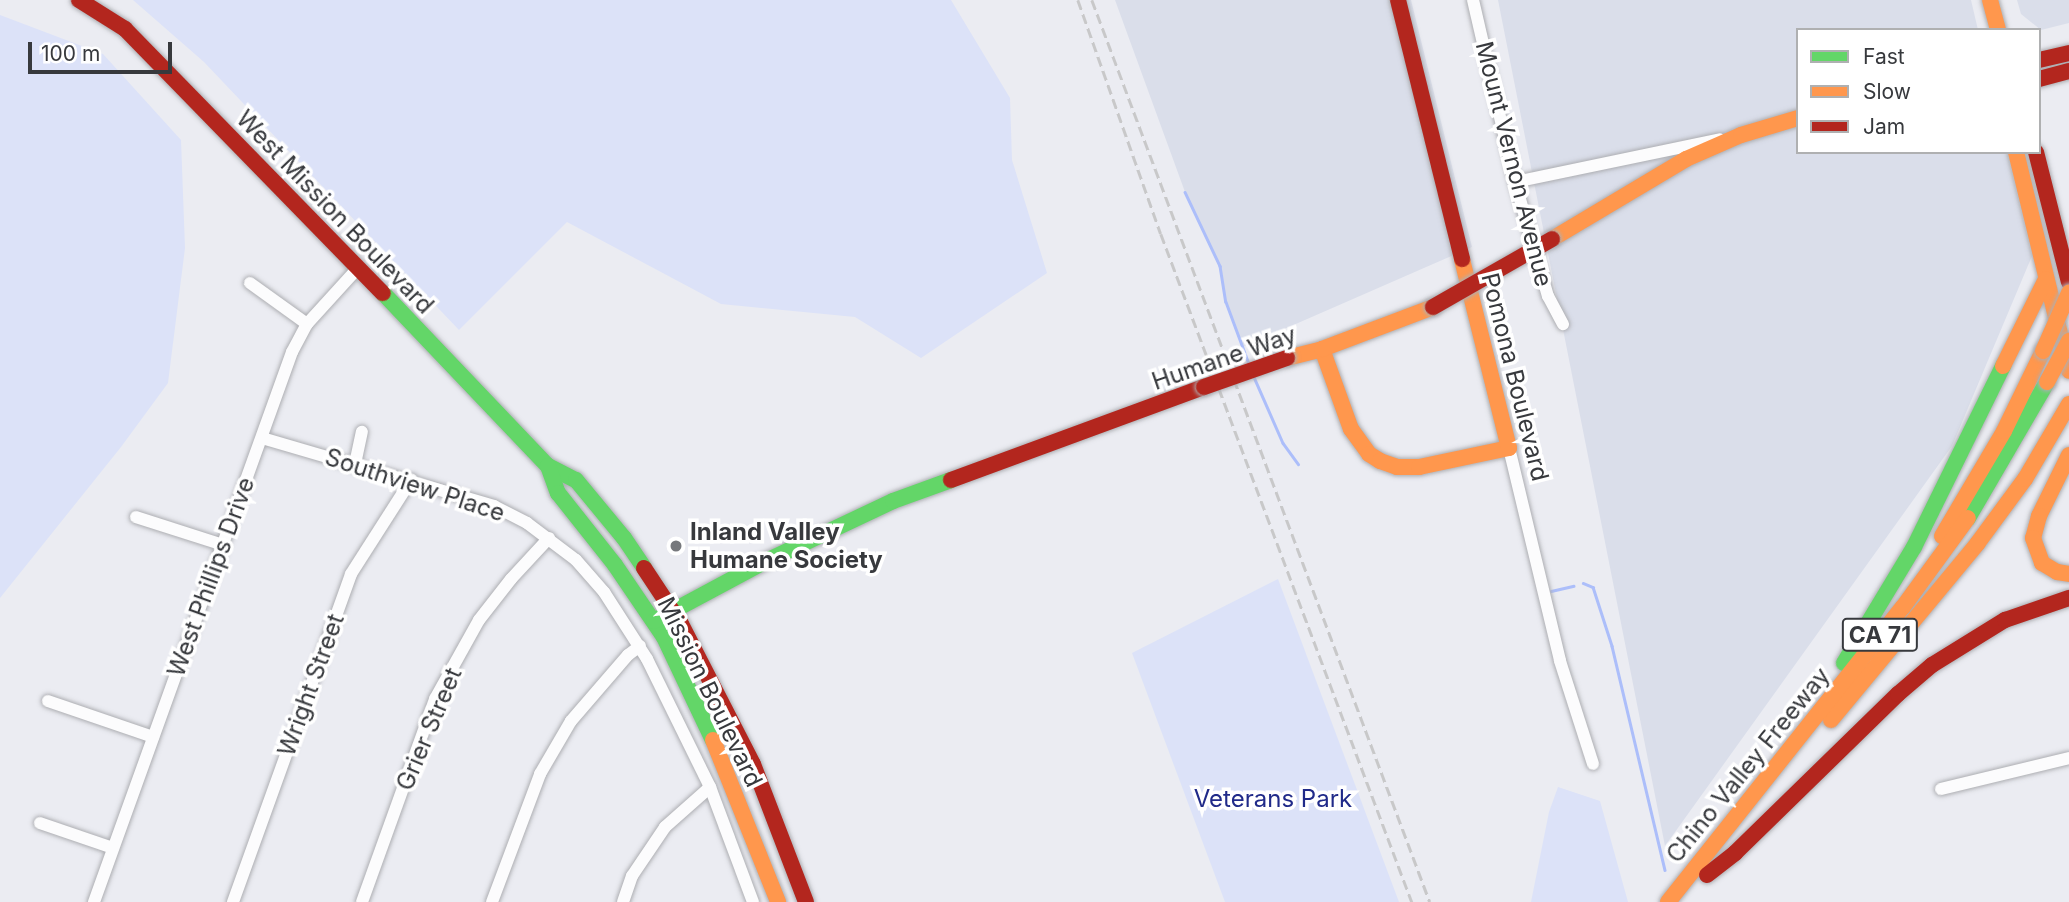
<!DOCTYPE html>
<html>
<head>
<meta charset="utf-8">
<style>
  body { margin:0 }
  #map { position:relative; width:2069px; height:902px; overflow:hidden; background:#ebecf2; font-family:Inter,sans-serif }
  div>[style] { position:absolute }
  .built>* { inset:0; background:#dadeea }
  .green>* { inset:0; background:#dce2f8 }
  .stream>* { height:2.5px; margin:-1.25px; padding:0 1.25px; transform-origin:1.25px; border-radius:1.25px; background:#acbefa }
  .roads { filter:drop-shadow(0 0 2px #adaeb2) drop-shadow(0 0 2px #adaeb2) }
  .street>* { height:12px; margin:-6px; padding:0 6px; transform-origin:6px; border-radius:6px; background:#fcfcfd }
  .fast>* { height:16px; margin:-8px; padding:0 8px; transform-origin:8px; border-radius:8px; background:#63d668 }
  .slow>* { height:16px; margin:-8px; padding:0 8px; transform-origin:8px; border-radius:8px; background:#ff974d }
  .jam>* { height:16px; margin:-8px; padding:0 8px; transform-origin:8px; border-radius:8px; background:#b3261e }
  .rail>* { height:2.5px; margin-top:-1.25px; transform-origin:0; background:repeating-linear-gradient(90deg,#c8c8c9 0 10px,transparent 0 15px) }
  .bridges { filter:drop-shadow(0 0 2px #adaeb2) drop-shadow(0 0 2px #adaeb2) }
  .slow-bridge>* { height:16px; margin:-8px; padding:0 8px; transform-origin:8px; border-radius:8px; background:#ff974d }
  .jam-bridge>* { height:16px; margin:-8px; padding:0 8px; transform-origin:8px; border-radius:8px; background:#b3261e }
  .dots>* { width:19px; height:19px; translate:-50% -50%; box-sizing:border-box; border:4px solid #fff; border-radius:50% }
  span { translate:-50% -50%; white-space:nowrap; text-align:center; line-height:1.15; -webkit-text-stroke:7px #fff; paint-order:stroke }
  .shield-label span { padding:2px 5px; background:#fff; border:2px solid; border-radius:5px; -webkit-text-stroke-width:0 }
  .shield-label { font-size:23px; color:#37393d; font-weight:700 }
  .street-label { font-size:24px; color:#37393d }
  .poi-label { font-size:24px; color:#37393d; font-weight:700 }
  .left { translate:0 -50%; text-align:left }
  .park-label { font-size:24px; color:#202a89 }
  .legend { position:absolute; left:1796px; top:28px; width:245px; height:126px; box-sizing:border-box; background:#fff; border:2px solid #afb0b1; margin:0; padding:9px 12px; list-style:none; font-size:21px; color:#37393d }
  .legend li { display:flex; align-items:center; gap:14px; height:35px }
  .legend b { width:35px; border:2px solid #afb0b1 }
  .scale { position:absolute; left:28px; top:42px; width:144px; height:32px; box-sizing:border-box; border:4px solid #37393d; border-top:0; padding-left:9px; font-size:21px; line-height:24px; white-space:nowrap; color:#37393d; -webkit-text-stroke:5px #fff; paint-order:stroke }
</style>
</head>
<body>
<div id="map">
  <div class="built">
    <div style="clip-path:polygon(1115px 0,1411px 0,1472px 247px,1243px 347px,1226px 302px,1220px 266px,1185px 192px)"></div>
    <div style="clip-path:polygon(1498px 0,1971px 0,1978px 30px,1798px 30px,1798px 152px,2007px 152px,2032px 256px,1952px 446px,1665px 846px)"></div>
    <div style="clip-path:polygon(2017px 0,2069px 0,2069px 23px,2041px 30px,2021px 14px)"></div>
  </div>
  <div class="green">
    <div style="clip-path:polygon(133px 0,951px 0,1010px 98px,1012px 160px,1047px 273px,921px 358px,855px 317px,721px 304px,567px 222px,459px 330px,204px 62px)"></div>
    <div style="clip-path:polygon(0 15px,103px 54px,181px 140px,185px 248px,168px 383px,121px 447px,0 598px)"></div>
    <div style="clip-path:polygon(1278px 579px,1399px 902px,1225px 902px,1132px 653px)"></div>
    <div style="clip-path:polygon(1558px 787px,1600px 801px,1628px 902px,1531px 902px,1549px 812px)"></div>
  </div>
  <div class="stream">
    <div style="left:1185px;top:192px;width:82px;rotate:64.7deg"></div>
    <div style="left:1220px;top:266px;width:36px;rotate:81deg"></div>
    <div style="left:1226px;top:302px;width:66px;rotate:69.6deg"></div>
    <div style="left:1254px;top:377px;width:72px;rotate:66.3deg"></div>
    <div style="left:1283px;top:443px;width:26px;rotate:54deg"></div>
    <div style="left:1583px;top:583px;width:11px;rotate:22deg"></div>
    <div style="left:1593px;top:587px;width:62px;rotate:72.1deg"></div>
    <div style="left:1612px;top:646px;width:230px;rotate:76.7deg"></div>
    <div style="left:1551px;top:591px;width:23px;rotate:-13deg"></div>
  </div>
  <div class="roads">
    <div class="street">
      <div style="left:1473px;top:0;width:187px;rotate:77deg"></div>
      <div style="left:1515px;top:182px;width:119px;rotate:73.9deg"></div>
      <div style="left:1548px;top:296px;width:32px;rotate:62deg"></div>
      <div style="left:1515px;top:182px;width:209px;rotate:-11.8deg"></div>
      <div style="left:250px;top:283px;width:70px;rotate:35.7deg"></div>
      <div style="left:262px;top:438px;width:242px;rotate:16.3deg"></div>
      <div style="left:494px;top:506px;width:37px;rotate:27deg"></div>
      <div style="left:527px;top:523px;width:61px;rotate:37.1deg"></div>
      <div style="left:576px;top:560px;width:43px;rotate:48.8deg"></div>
      <div style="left:604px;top:592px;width:80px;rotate:57.3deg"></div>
      <div style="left:647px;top:659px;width:143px;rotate:63.8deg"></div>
      <div style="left:710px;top:787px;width:123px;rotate:69.5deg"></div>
      <div style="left:1509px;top:448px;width:219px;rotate:76.5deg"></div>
      <div style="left:1560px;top:661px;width:108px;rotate:72.2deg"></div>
      <div style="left:355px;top:464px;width:33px;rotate:-78deg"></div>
      <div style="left:136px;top:517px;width:91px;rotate:17.8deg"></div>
      <div style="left:48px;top:701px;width:111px;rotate:18.9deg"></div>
      <div style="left:1941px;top:789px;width:132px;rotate:-13.6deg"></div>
      <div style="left:40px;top:823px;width:77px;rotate:18.9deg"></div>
      <div style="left:94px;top:902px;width:585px;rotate:-70.2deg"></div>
      <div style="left:292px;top:352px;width:32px;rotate:-62deg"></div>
      <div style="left:307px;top:324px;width:74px;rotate:-47.7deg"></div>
      <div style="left:233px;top:902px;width:349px;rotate:-70.2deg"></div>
      <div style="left:351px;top:574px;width:112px;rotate:-57.4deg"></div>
      <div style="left:362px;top:902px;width:216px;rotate:-70.2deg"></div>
      <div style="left:435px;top:699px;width:90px;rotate:-60.9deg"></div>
      <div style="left:479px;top:620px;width:52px;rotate:-52deg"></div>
      <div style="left:511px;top:579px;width:56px;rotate:-47.2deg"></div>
      <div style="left:492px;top:902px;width:137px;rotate:-69.4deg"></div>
      <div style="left:540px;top:774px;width:61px;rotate:-59.7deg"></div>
      <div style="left:571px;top:721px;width:87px;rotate:-49.2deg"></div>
      <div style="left:628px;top:655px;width:15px;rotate:-37deg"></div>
      <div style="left:623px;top:902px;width:28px;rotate:-71deg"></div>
      <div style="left:632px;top:876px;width:59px;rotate:-56deg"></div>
      <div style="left:665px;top:827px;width:60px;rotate:-41.6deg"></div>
    </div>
    <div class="fast">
      <div style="left:383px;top:293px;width:239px;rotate:46.4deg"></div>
      <div style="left:548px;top:466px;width:31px;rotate:27deg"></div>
      <div style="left:576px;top:480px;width:75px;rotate:50.4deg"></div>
      <div style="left:624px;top:538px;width:36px;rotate:56deg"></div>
      <div style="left:548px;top:466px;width:29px;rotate:70deg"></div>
      <div style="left:558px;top:493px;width:92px;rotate:51.6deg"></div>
      <div style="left:615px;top:565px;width:87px;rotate:55.8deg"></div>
      <div style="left:664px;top:637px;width:114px;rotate:64.6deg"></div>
      <div style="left:1968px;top:518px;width:157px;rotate:-59.8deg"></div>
      <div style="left:654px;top:621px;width:123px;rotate:-28.2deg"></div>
      <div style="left:762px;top:563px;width:145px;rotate:-25.3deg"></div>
      <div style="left:893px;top:501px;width:62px;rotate:-19.9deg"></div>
      <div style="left:1844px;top:663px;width:135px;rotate:-58.9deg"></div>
      <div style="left:1914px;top:547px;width:202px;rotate:-63.8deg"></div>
    </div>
    <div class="slow">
      <div style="left:1990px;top:0;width:31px;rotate:75deg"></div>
      <div style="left:2016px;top:152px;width:225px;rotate:76.4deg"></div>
      <div style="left:1552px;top:239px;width:156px;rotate:-30.8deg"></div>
      <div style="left:1686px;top:159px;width:60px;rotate:-23.6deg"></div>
      <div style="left:1741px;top:135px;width:59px;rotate:-16.6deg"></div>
      <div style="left:1322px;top:349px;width:85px;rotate:70.1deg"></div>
      <div style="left:1351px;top:429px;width:31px;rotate:54deg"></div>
      <div style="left:1369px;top:454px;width:13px;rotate:32deg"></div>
      <div style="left:1380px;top:461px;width:18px;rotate:19deg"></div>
      <div style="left:1397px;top:467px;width:22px"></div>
      <div style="left:1419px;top:467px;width:92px;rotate:-11.9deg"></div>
      <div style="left:1509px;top:448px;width:195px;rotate:-104deg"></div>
      <div style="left:1287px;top:358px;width:36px;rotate:-14deg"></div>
      <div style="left:1322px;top:349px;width:119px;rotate:-20.7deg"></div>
      <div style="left:2003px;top:366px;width:97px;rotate:-63.7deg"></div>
      <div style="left:2069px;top:455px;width:68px;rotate:116.2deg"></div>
      <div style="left:2039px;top:516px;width:23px;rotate:105deg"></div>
      <div style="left:2033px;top:538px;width:27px;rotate:70deg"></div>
      <div style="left:2042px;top:563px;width:17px;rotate:31deg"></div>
      <div style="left:2057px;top:572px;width:12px;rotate:9deg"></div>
      <div style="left:1942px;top:536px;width:122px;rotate:-59.4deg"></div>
      <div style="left:2004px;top:431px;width:89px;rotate:-64deg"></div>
      <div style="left:1831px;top:720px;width:229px;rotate:-50.3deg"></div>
      <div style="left:1977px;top:544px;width:81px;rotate:-53.6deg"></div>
      <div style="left:2025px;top:479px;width:87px;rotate:-59.6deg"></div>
      <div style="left:713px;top:740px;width:175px;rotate:68.1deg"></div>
      <div style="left:1668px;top:902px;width:377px;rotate:-51.5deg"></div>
      <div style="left:1903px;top:607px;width:110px;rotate:-53.9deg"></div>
    </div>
    <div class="jam">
      <div style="left:79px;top:0;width:54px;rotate:32.2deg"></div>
      <div style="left:125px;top:29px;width:369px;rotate:45.7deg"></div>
      <div style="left:1398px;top:0;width:267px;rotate:76.1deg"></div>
      <div style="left:2039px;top:60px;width:31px;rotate:-13deg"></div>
      <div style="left:2039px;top:79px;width:31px;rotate:-15deg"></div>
      <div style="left:2036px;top:152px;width:134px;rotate:75.8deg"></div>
      <div style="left:951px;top:480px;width:270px;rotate:-20.2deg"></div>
      <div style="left:644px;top:568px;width:67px;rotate:56.5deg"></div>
      <div style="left:681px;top:624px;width:157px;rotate:62.8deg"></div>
      <div style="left:753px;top:764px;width:148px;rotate:69deg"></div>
      <div style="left:1707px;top:875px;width:36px;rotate:-38deg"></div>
      <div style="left:1735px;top:853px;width:228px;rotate:-44.3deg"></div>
      <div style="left:1898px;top:694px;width:45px;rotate:-40.5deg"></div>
      <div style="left:1932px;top:665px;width:86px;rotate:-31.7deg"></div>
      <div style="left:2005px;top:620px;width:68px;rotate:-19deg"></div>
    </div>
  </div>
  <div class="rail">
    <div style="left:1078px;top:0;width:248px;rotate:70.5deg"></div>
    <div style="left:1161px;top:234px;width:714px;rotate:69.41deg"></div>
    <div style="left:1092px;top:0;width:963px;rotate:69.46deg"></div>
  </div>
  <div class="bridges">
    <div class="slow-bridge">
      <div style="left:2043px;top:351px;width:64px;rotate:-65.9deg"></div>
      <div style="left:2047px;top:382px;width:47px;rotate:-61.8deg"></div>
    </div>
    <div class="jam-bridge">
      <div style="left:1433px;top:307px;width:137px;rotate:-29.7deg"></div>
      <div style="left:1204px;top:387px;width:88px;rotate:-19.3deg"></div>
    </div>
  </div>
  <div class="dots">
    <div style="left:676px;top:546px;background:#76787c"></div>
  </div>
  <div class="shield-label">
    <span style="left:1880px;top:635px">CA 71</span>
  </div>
  <div class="street-label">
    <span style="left:1514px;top:164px;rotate:76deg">Mount Vernon Avenue</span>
    <span style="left:335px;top:212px;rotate:46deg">West Mission Boulevard</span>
    <span style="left:1224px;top:358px;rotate:-19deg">Humane Way</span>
    <span style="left:1515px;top:377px;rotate:76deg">Pomona Boulevard</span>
    <span style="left:415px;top:485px;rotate:18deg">Southview Place</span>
    <span style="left:211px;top:577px;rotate:-70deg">West Phillips Drive</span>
    <span style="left:311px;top:685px;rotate:-70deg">Wright Street</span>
    <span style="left:710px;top:692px;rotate:64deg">Mission Boulevard</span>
    <span style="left:429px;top:729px;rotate:-67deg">Grier Street</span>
    <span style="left:1748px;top:765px;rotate:-51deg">Chino Valley Freeway</span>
  </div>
  <div class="poi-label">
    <span class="left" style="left:690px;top:546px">Inland Valley<br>Humane Society</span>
  </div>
  <div class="park-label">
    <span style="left:1273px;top:799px">Veterans Park</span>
  </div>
  <ul class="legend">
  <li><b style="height:9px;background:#63d668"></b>Fast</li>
  <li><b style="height:9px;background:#ff974d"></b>Slow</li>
  <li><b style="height:9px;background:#b3261e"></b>Jam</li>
  </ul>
  <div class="scale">100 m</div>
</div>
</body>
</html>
